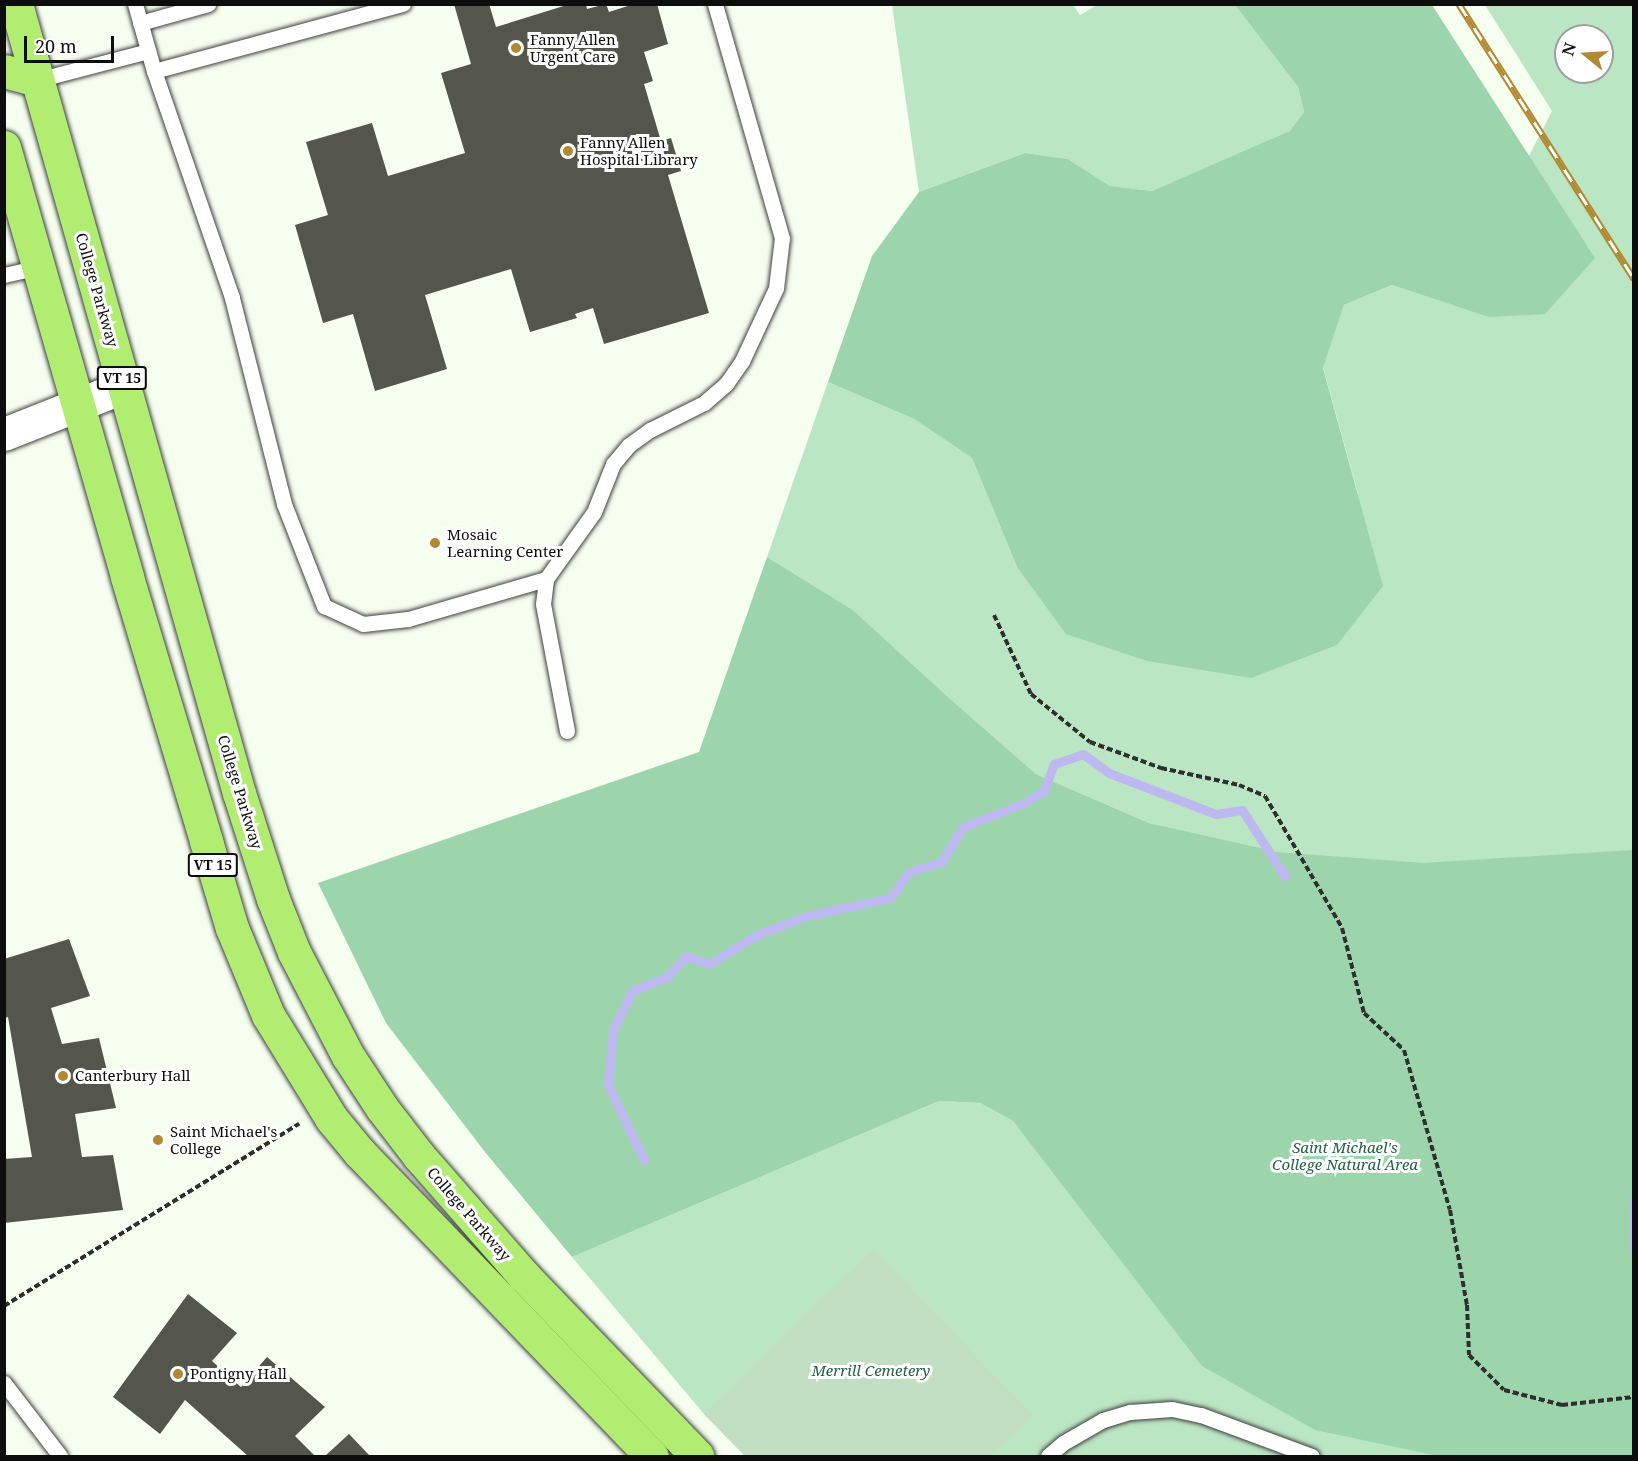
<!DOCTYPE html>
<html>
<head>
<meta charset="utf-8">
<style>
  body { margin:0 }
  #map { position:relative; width:1638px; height:1461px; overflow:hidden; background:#f6feef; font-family:"Noto Serif",serif }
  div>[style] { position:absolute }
  .green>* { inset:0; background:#bbe6c4 }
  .forest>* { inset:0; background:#9cd5ac }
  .cemetery>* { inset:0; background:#c2dec3 }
  .stream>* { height:9px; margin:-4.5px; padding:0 4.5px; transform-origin:4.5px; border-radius:4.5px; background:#beb8f1 }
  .building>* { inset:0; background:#54554b }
  .path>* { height:4px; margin-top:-2px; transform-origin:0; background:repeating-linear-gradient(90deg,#2f2f2f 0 6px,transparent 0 9px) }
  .roads { filter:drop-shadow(0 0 2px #404040) drop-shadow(0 0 2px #404040) }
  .service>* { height:15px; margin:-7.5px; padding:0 7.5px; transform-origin:7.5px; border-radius:7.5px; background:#fff }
  .tertiary>* { height:33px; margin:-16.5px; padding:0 16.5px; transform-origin:16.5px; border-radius:16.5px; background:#fff }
  .primary>* { height:33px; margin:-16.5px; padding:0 16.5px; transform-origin:16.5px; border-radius:16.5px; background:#b1ed70 }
  .rail>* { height:7px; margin-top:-3.5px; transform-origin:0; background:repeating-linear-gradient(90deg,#fff 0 14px,#b28831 0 28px); box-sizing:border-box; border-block:2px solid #b28831 }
  .dots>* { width:16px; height:16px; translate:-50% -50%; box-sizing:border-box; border:3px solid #fff; border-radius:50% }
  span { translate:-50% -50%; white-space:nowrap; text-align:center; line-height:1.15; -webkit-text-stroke:6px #fff; paint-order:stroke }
  .shield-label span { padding:2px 4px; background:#fff; border:2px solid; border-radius:4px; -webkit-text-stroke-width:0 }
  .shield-label { font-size:14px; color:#0d0d0d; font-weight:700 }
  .poi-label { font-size:15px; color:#0d0d0d }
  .left { translate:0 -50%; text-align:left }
  .street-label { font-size:15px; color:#0d0d0d }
  .park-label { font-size:15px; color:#236042; font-style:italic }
  .frame { position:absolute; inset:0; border:6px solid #0d0d0d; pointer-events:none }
  .north { position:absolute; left:1554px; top:24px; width:60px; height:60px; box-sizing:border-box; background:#fff; border:2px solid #9e9e9e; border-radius:50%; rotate:288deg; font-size:16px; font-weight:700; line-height:24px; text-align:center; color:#0d0d0d }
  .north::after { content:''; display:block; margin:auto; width:21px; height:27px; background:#b28831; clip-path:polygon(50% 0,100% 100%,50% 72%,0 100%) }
  .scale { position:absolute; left:24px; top:36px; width:90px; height:27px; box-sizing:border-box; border:3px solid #0d0d0d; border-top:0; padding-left:8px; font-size:18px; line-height:21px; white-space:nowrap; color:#0d0d0d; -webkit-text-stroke:4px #fff; paint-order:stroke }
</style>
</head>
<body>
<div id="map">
  <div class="green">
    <div style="clip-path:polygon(892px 5px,1073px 5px,1080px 15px,1097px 5px,1235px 5px,1298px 87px,1304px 112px,1290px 132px,1152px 191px,1110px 186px,1068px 159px,1025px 153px,919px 192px)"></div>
    <div style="clip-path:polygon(evenodd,1485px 5px,1633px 5px,1633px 1456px,745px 1456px,704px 1414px,572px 1257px,939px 1101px,980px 1103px,1013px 1121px,1029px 1141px,1186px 832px,1149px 823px,1036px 774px,947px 696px,853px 610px,767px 557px,828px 382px,914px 419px,972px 458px,1017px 567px,1358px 494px,1323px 367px,1344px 305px,1392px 285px,1453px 305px,1552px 111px,1485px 5px,1566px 36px,1602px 36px,1602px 72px,1566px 72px,1566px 36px)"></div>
  </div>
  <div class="forest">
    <div style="clip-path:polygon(1235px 5px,1432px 5px,1595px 258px,1545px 314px,1489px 317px,1392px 285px,1344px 305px,1323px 368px,1383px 586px,1337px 645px,1251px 678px,1147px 661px,1066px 634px,1017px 567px,972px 458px,914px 419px,828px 382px,872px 256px,919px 192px,1025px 153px,1068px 159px,1110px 186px,1152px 191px,1290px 131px,1304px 112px,1298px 87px)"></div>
    <div style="clip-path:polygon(767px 557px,853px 610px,947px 696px,1036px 774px,1149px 823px,1277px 852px,1423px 863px,1633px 850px,1633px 1456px,1438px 1456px,1315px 1430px,1202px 1366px,1013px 1121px,980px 1103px,939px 1101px,572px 1257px,485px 1152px,386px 1023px,318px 883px,699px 752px)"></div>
  </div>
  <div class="cemetery">
    <div style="clip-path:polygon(873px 1250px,1033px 1415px,990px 1456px,745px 1456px,704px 1414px)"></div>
  </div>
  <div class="stream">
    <div style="left:644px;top:1160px;width:83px;rotate:-115.6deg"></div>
    <div style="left:608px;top:1085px;width:55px;rotate:-84.8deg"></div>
    <div style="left:613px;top:1030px;width:43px;rotate:-64deg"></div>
    <div style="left:632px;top:991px;width:38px;rotate:-22deg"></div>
    <div style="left:667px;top:977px;width:28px;rotate:-48deg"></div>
    <div style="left:686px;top:956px;width:24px;rotate:19deg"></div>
    <div style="left:709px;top:964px;width:58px;rotate:-31deg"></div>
    <div style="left:759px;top:934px;width:50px;rotate:-21deg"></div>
    <div style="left:806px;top:916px;width:86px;rotate:-12.1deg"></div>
    <div style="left:890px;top:898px;width:32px;rotate:-54deg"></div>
    <div style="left:909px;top:872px;width:34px;rotate:-17deg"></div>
    <div style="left:941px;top:862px;width:41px;rotate:-57.8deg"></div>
    <div style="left:963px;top:827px;width:66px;rotate:-21.5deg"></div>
    <div style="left:1024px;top:803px;width:23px;rotate:-31deg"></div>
    <div style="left:1044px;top:791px;width:29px;rotate:-70deg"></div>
    <div style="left:1054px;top:764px;width:31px;rotate:-19deg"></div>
    <div style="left:1083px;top:754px;width:32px;rotate:36deg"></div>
    <div style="left:1109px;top:773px;width:115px;rotate:21deg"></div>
    <div style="left:1216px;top:814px;width:26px;rotate:-9deg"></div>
    <div style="left:1242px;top:810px;width:79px;rotate:56.9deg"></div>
    <div style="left:1634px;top:1200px;width:51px;rotate:90deg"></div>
  </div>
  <div class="building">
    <div style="clip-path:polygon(454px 4px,489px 4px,496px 27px,570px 4px,586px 4px,587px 9px,606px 4px,609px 12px,634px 4px,657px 4px,668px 44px,644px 52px,653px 81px,644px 84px,661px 141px,671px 138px,681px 171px,668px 175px,709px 313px,604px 344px,593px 308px,575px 314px,577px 318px,530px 332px,511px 269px,425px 295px,447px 369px,375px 391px,353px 314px,323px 323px,295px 225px,328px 215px,306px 142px,372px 123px,388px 176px,465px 153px,441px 73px,471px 64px)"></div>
    <div style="clip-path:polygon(69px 939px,90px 996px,51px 1008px,62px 1044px,99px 1038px,116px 1108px,75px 1114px,82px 1157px,113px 1155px,123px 1210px,4px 1223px,4px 1159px,32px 1157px,8px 1017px,4px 1018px,4px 959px)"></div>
    <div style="clip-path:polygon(188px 1294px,237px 1333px,212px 1361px,241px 1387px,267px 1357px,325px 1407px,295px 1436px,315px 1456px,248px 1456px,185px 1400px,160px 1434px,113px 1397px)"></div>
    <div style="clip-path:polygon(349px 1434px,370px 1456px,325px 1456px)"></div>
  </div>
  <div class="path">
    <div style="left:994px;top:615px;width:87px;rotate:64.9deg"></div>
    <div style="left:1031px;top:694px;width:76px;rotate:39.1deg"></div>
    <div style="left:1090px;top:742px;width:76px;rotate:20.1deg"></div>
    <div style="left:1161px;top:768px;width:80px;rotate:12.3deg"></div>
    <div style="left:1239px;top:785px;width:28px;rotate:23deg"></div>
    <div style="left:1265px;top:796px;width:153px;rotate:59.7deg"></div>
    <div style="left:1342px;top:928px;width:88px;rotate:75.5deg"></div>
    <div style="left:1364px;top:1013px;width:54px;rotate:42.8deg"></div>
    <div style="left:1404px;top:1050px;width:166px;rotate:74deg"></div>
    <div style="left:1450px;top:1210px;width:97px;rotate:79.9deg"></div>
    <div style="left:1467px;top:1305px;width:50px;rotate:87.7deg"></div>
    <div style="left:1469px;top:1355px;width:49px;rotate:45deg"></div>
    <div style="left:1504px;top:1390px;width:60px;rotate:14.5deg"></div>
    <div style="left:1562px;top:1405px;width:72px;rotate:-6.3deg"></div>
    <div style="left:4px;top:1306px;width:347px;rotate:-31.7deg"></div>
  </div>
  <div class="roads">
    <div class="service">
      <div style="left:135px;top:4px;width:70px;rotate:74.2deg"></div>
      <div style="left:154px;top:71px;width:240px;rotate:71deg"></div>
      <div style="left:232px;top:298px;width:212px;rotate:75.8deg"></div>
      <div style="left:284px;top:504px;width:110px;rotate:68.6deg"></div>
      <div style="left:324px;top:606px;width:43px;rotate:24.8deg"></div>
      <div style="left:363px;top:624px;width:45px;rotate:-6.3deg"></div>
      <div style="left:408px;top:619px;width:144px;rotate:-16.2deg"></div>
      <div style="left:140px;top:23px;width:71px;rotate:-15.6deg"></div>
      <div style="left:154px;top:71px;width:258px;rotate:-15.1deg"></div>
      <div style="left:37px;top:80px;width:115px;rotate:-14.6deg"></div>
      <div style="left:4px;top:275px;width:36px;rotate:-13deg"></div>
      <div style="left:567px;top:731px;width:129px;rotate:-100.7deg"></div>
      <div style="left:543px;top:604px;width:25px;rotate:-83deg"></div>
      <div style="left:546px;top:579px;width:82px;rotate:-54.4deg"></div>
      <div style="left:594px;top:512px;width:52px;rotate:-68.4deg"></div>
      <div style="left:613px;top:464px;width:25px;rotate:-50deg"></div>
      <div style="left:629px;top:445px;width:26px;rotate:-36deg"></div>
      <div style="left:650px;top:430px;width:60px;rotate:-26.6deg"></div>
      <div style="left:704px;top:403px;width:29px;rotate:-41deg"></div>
      <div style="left:726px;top:384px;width:28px;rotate:-55deg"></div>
      <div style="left:742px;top:361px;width:81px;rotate:-65deg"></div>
      <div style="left:776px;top:288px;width:50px;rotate:-83.2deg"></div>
      <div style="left:782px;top:238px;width:243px;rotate:-106deg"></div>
      <div style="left:4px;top:1383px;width:92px;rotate:52.5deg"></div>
      <div style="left:1048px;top:1456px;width:20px;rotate:-41deg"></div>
      <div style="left:1063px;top:1443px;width:46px;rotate:-29.9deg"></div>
      <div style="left:1103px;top:1420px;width:28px;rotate:-17deg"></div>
      <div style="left:1130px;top:1412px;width:42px;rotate:-4.1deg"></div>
      <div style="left:1172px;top:1409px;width:30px;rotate:12deg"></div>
      <div style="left:1201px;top:1415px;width:118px;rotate:20.3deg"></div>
    </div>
    <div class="tertiary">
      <div style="left:4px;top:434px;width:130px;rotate:-21.6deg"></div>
    </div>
    <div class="primary">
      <div style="left:16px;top:4px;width:820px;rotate:74.22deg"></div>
      <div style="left:239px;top:793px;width:111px;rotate:72.2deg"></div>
      <div style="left:273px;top:899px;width:57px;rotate:68.4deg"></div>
      <div style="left:294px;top:952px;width:117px;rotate:62.6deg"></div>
      <div style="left:348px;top:1056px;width:62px;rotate:56.8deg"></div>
      <div style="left:382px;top:1108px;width:61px;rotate:52.4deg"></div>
      <div style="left:419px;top:1156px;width:159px;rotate:48.8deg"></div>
      <div style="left:524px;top:1276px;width:250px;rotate:46.1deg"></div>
      <div style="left:4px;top:71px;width:34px;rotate:15deg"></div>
      <div style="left:4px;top:147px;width:447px;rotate:74deg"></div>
      <div style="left:127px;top:577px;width:276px;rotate:73.3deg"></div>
      <div style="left:206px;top:841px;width:91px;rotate:73.4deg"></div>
      <div style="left:232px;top:928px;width:94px;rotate:67.5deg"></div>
      <div style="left:268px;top:1015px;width:121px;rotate:58.5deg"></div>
      <div style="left:331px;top:1118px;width:45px;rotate:50.4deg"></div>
      <div style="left:360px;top:1153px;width:421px;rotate:46.1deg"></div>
    </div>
  </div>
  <div class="rail">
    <div style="left:1459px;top:4px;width:326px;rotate:57.5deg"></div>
  </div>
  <div class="dots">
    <div style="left:516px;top:48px;background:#b28831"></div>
    <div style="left:568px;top:151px;background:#b28831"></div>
    <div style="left:435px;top:543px;background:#b28831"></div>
    <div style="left:63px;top:1076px;background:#b28831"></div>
    <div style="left:158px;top:1140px;background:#b28831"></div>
    <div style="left:178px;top:1374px;background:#b28831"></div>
  </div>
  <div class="shield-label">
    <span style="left:122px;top:378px">VT 15</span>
    <span style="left:213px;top:865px">VT 15</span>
  </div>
  <div class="poi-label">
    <span class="left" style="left:530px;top:48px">Fanny Allen<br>Urgent Care</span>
    <span class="left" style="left:580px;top:151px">Fanny Allen<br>Hospital Library</span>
    <span class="left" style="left:447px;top:543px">Mosaic<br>Learning Center</span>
    <span class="left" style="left:75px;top:1076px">Canterbury Hall</span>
    <span class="left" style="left:170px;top:1140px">Saint Michael's<br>College</span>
    <span class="left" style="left:190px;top:1374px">Pontigny Hall</span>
  </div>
  <div class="street-label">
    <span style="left:97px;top:290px;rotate:74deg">College Parkway</span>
    <span style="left:240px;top:792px;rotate:73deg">College Parkway</span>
    <span style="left:469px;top:1214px;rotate:49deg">College Parkway</span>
  </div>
  <div class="park-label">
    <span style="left:1345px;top:1156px">Saint Michael's<br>College Natural Area</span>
    <span style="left:871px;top:1371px">Merrill Cemetery</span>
  </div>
  <div class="frame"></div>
  <div class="north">N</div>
  <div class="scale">20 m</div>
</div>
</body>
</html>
